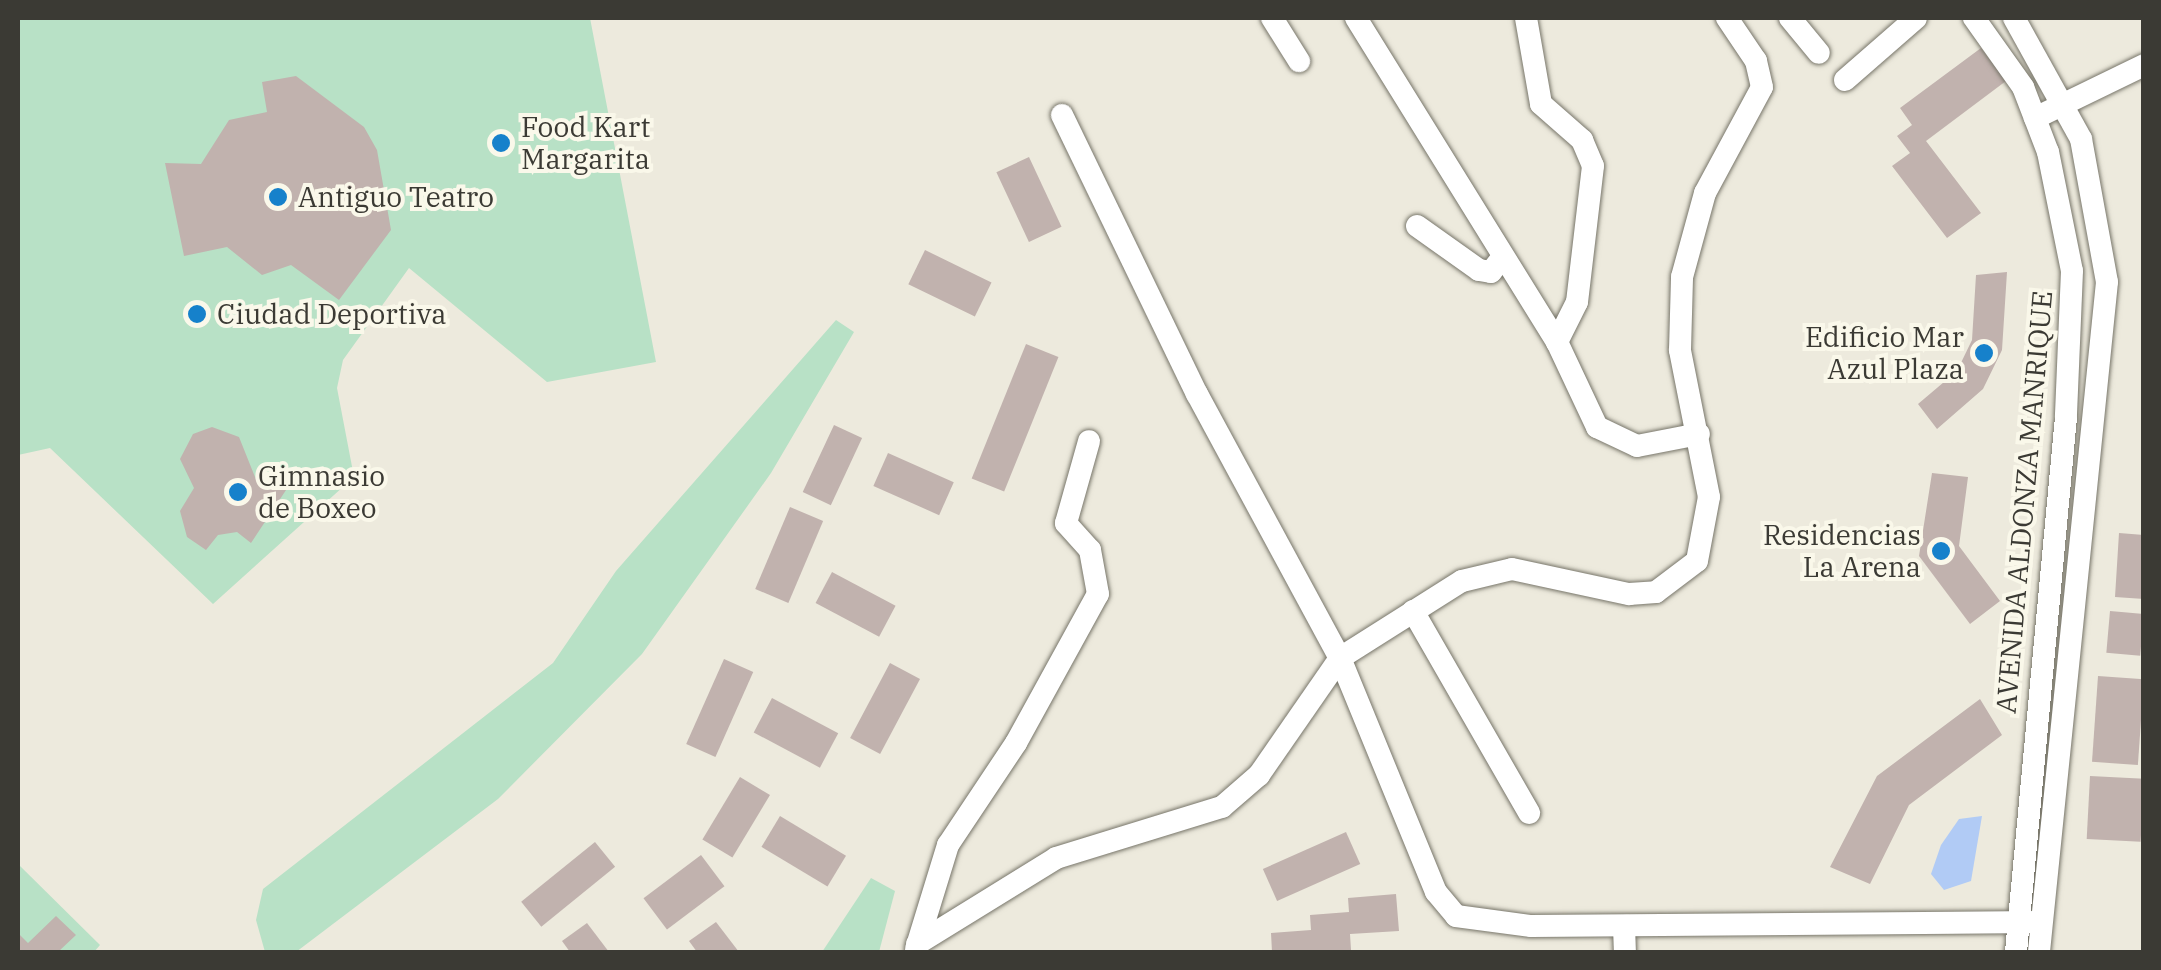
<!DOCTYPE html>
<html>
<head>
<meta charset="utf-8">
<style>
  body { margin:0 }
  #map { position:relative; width:2161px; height:970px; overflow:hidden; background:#edeadd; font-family:"IBM Plex Serif",serif }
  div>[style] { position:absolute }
  .green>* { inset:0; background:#b8e1c6 }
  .water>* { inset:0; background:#b1cbf5 }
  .building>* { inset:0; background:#c1b2ae; transform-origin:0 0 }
  .roads { filter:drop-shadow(0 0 2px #777569) drop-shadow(0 0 2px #777569) }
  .minor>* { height:22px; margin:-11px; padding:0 11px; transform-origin:11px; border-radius:11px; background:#fff }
  .dots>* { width:28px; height:28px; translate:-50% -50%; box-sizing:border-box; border:5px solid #faf8ea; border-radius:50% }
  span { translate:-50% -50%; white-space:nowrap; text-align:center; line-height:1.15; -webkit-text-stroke:8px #faf8ea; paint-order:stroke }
  .poi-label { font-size:28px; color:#3b3a34 }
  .left { translate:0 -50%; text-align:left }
  .right { translate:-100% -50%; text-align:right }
  .street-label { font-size:28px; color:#3b3a34 }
  .frame { position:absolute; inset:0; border:20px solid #3b3a34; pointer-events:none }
</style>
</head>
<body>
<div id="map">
  <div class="green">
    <div style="clip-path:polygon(18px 18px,590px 18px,656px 362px,547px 382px,409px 268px,343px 360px,337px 388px,354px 477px,213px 604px,50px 448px,18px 455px)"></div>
    <div style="clip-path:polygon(836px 320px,854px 332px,771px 473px,642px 654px,498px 799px,296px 952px,265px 952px,256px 920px,263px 889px,553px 663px,616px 571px)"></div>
    <div style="clip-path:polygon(18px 864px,100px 945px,94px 952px,18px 952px)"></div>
    <div style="clip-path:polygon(871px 878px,895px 891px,879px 952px,822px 952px)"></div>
  </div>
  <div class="water">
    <div style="clip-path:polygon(1982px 816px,1971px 881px,1944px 890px,1931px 874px,1941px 845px,1959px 819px)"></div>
  </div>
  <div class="building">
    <div style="clip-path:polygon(1981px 48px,2006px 81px,1926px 141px,1981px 213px,1947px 238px,1892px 166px,1910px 153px,1897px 136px,1912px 125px,1900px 108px)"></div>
    <div style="clip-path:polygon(296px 76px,364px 127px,377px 150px,391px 230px,339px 300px,291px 265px,262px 275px,227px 247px,184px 256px,165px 163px,201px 164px,229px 120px,267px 112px,262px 82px)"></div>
    <div style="left:1029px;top:157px;width:77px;height:36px;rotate:65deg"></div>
    <div style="left:925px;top:250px;width:74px;height:38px;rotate:26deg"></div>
    <div style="clip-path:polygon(2007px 272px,2002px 350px,1983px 389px,1937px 429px,1918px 404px,1957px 371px,1972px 340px,1976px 275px)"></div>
    <div style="left:1026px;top:344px;width:35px;height:145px;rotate:22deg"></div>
    <div style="left:834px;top:425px;width:31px;height:74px;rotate:25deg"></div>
    <div style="clip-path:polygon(212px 427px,239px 437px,257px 482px,292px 481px,251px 543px,237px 532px,218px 535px,206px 550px,187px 537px,180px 511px,194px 488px,180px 459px,193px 434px)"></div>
    <div style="left:888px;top:453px;width:72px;height:36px;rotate:24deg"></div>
    <div style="clip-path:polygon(1932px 473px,1968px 477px,1959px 546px,2000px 601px,1970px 624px,1919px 556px)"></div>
    <div style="left:790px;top:507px;width:36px;height:89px;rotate:23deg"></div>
    <div style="clip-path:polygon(2119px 533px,2144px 535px,2144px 599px,2115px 597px)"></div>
    <div style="left:832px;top:572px;width:72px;height:35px;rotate:28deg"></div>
    <div style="left:2110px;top:611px;width:34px;height:42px;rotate:5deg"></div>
    <div style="left:724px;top:659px;width:32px;height:93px;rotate:24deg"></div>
    <div style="left:890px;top:663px;width:34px;height:85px;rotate:28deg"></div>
    <div style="left:2098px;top:676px;width:46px;height:86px;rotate:4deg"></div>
    <div style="left:772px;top:698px;width:75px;height:39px;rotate:28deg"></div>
    <div style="clip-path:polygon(1980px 699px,2002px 735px,1909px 805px,1870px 884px,1830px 867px,1877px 776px)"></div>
    <div style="left:2090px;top:776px;width:54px;height:63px;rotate:3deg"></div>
    <div style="left:740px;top:777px;width:35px;height:73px;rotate:31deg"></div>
    <div style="left:780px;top:816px;width:77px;height:36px;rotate:31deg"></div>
    <div style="left:1346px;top:832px;width:35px;height:91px;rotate:66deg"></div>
    <div style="left:595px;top:842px;width:32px;height:95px;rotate:51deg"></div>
    <div style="left:701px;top:855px;width:39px;height:72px;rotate:53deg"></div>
    <div style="clip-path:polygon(1396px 894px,1399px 931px,1350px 934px,1351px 950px,1272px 952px,1271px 933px,1311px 930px,1310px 915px,1349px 912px,1348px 898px)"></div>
    <div style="clip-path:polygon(56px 916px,76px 935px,58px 952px,18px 952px,18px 933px,28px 943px)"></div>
    <div style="clip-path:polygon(716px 922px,739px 952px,697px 952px,689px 941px)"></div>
    <div style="clip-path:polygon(587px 923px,609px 952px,570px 952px,562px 941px)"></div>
  </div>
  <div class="roads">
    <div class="minor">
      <div style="left:1272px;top:18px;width:51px;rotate:57.9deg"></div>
      <div style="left:1356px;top:18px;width:381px;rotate:58.2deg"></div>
      <div style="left:1557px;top:342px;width:94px;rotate:64.8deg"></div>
      <div style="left:1597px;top:427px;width:44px;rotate:25.4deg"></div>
      <div style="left:1637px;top:446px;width:63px;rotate:-11deg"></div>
      <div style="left:1526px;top:18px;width:87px;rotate:80.1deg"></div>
      <div style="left:1541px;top:104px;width:55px;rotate:41.3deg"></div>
      <div style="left:1582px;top:140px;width:28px;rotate:67deg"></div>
      <div style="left:1593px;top:166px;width:137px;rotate:96.7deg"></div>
      <div style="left:1577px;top:302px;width:45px;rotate:116.6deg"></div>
      <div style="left:1790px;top:18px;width:45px;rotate:50.4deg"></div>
      <div style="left:1974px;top:18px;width:85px;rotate:54.6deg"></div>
      <div style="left:2023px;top:87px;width:70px;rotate:69deg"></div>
      <div style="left:2048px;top:152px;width:121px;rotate:78.6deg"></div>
      <div style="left:2072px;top:271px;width:146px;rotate:92.4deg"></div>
      <div style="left:2066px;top:417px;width:537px;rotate:95.34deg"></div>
      <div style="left:2014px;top:18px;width:138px;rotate:61deg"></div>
      <div style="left:2081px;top:139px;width:145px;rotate:79.7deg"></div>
      <div style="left:2107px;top:282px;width:673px;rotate:95.8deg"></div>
      <div style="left:1845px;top:80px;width:94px;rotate:-41.1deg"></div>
      <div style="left:1062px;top:115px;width:310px;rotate:64.2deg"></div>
      <div style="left:1197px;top:394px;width:300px;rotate:61.6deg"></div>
      <div style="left:1340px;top:658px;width:253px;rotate:67.7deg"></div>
      <div style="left:1436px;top:892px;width:31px;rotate:50deg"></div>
      <div style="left:1456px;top:916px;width:76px;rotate:7.6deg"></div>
      <div style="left:1531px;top:926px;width:508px;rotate:-0.45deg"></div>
      <div style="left:2035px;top:118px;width:121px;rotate:-25.9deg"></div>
      <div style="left:1417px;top:226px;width:76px;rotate:35.4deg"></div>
      <div style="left:1479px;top:270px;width:12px;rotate:9deg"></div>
      <div style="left:1491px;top:272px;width:18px;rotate:-52deg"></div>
      <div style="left:1413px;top:611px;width:233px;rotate:60.1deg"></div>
      <div style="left:1624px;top:926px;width:26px;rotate:88deg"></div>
      <div style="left:917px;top:944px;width:163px;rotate:-31.7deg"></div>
      <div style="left:1056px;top:858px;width:174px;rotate:-17.1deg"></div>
      <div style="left:1222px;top:807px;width:49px;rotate:-40.9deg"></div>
      <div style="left:1259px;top:775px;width:142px;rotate:-55.3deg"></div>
      <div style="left:1340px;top:658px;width:144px;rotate:-32.3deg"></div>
      <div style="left:1462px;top:581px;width:51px;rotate:-13.5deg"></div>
      <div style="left:1512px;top:569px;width:120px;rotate:12.1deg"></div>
      <div style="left:1629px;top:594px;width:27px;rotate:-4deg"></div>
      <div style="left:1656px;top:592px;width:51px;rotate:-37.1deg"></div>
      <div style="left:1697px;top:561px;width:65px;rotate:-79.4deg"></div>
      <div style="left:1709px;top:497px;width:150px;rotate:-101.2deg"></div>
      <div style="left:1680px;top:350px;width:73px;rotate:-88.4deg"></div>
      <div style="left:1682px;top:277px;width:87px;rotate:-74.7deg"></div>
      <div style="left:1705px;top:193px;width:120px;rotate:-61.7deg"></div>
      <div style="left:1762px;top:87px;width:27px;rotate:-103deg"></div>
      <div style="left:1756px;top:61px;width:52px;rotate:-124deg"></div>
      <div style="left:916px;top:949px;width:109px;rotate:-72.9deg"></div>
      <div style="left:948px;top:845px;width:123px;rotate:-56.3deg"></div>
      <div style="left:1016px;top:743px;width:170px;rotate:-61.2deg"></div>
      <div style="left:1098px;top:594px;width:45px;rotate:-100.3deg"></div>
      <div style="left:1090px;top:550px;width:36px;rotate:-132deg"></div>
      <div style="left:1066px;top:523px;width:85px;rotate:-74.3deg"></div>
    </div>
  </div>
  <div class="dots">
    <div style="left:501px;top:143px;background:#1681cb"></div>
    <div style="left:278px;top:197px;background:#1681cb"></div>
    <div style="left:197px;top:314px;background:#1681cb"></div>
    <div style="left:1984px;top:353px;background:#1681cb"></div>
    <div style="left:238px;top:492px;background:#1681cb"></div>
    <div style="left:1941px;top:551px;background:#1681cb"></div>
  </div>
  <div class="poi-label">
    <span class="left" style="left:521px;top:143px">Food Kart<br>Margarita</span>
    <span class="left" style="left:298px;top:197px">Antiguo Teatro</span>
    <span class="left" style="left:217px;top:314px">Ciudad Deportiva</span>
    <span class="right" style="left:1964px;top:353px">Edificio Mar<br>Azul Plaza</span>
    <span class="left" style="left:258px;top:492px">Gimnasio<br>de Boxeo</span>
    <span class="right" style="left:1921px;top:551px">Residencias<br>La Arena</span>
  </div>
  <div class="street-label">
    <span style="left:2024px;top:502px;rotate:-85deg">AVENIDA ALDONZA MANRIQUE</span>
  </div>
  <div class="frame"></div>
</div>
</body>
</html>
